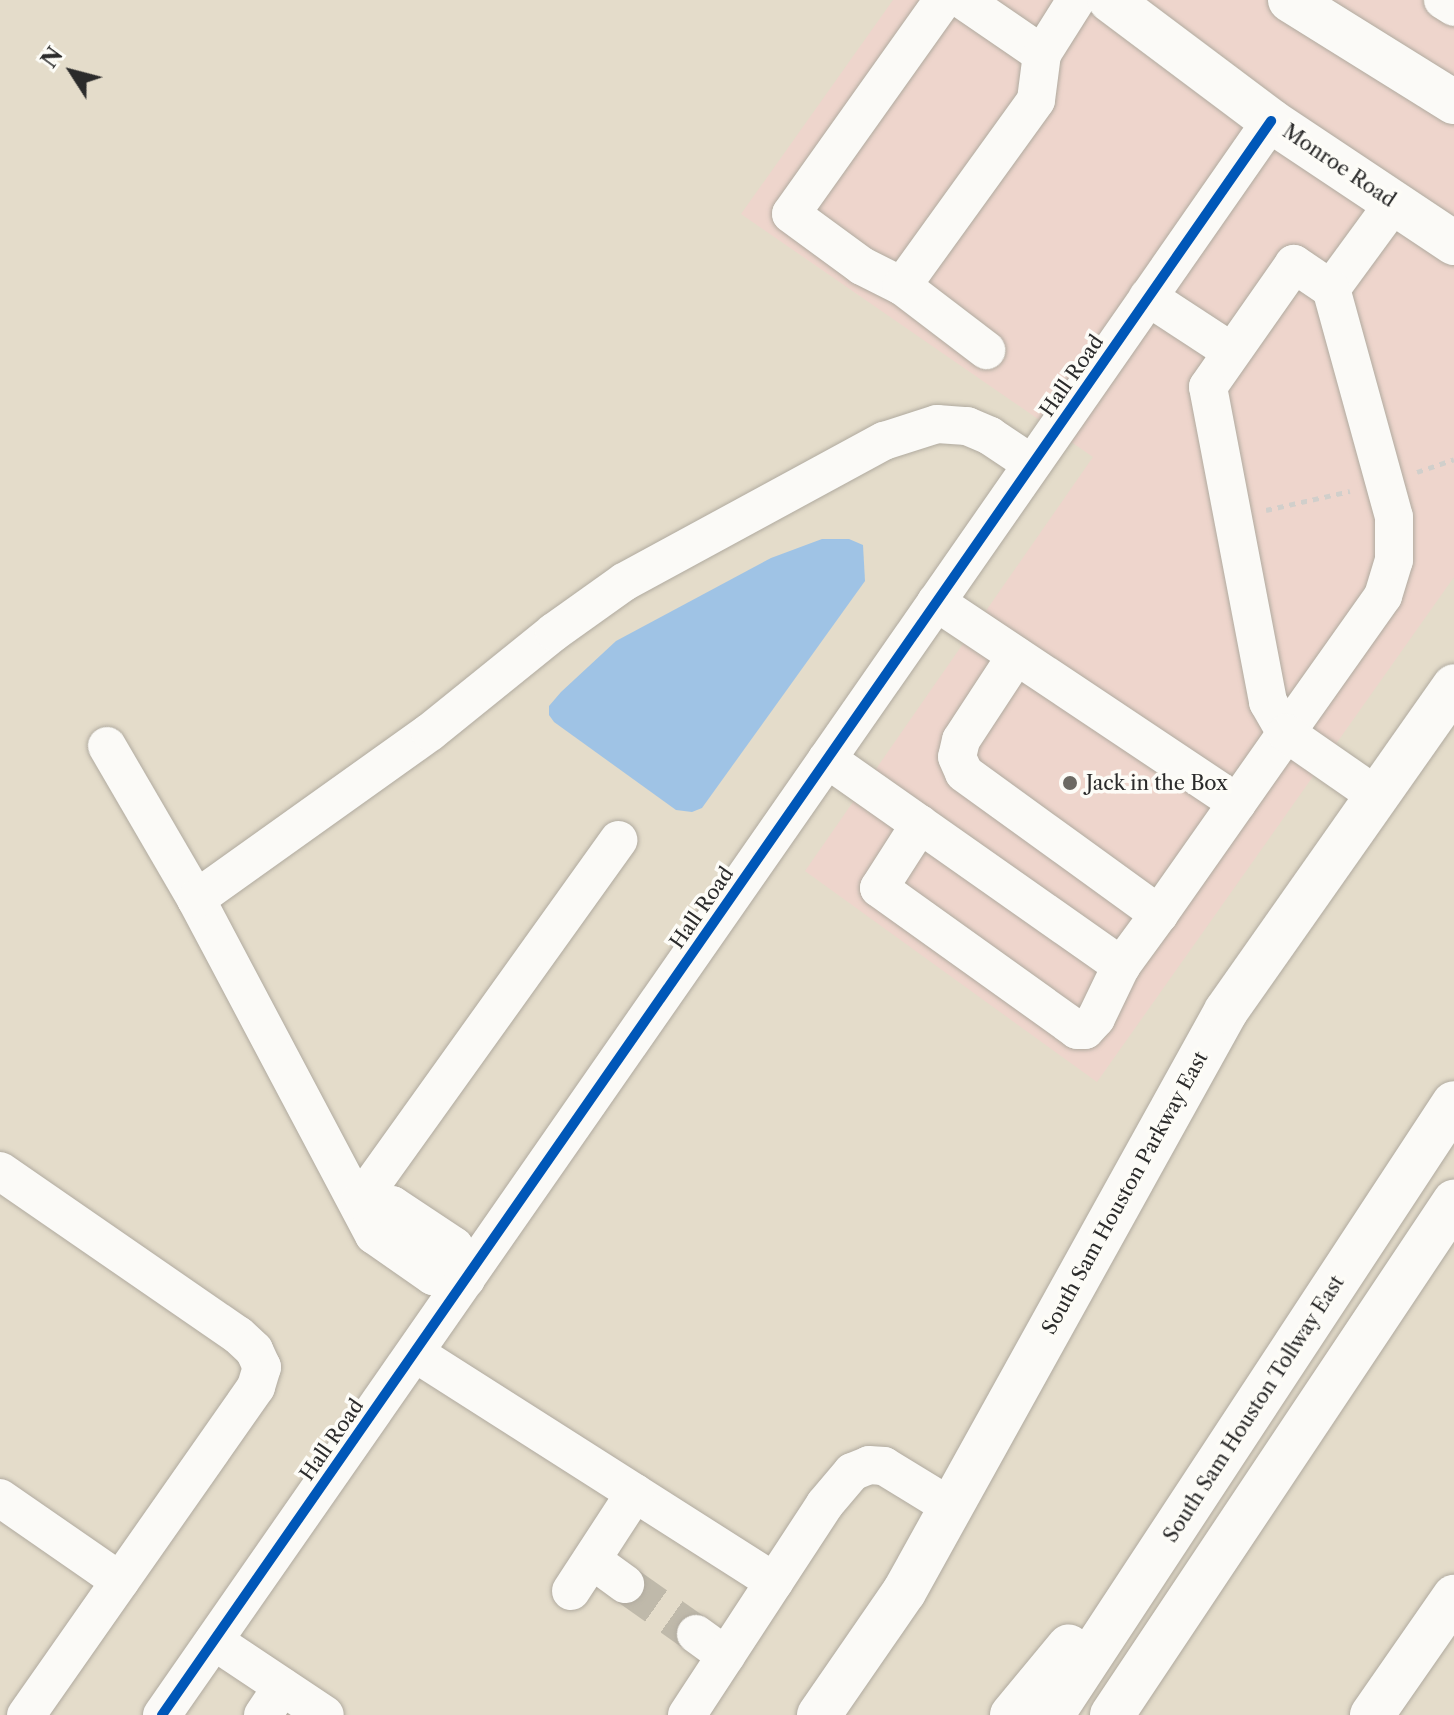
<!DOCTYPE html>
<html>
<head>
<meta charset="utf-8">
<style>
  body { margin:0 }
  #map { position:relative; width:1454px; height:1715px; overflow:hidden; background:#e4dcca; font-family:"Libre Caslon Text",serif }
  div>[style] { position:absolute }
  .built>* { inset:0; background:#eed5cc }
  .water>* { inset:0; background:#9fc3e5 }
  .minor-tunnel>* { height:38px; margin-top:-19px; transform-origin:0; background:repeating-linear-gradient(90deg,#bfb9aa 0 38px,transparent 0 57px) }
  .path>* { height:5px; margin-top:-2.5px; transform-origin:0; background:repeating-linear-gradient(90deg,#d1cfcb 0 6px,transparent 0 12px) }
  .roads { filter:drop-shadow(0 0 2px #b0aa9f) drop-shadow(0 0 2px #b0aa9f) }
  .minor>* { height:38px; margin:-19px; padding:0 19px; transform-origin:19px; border-radius:19px; background:#fbfaf7 }
  .major>* { height:44px; margin:-22px; padding:0 22px; transform-origin:22px; border-radius:22px; background:#fbfaf7 }
  .highway>* { height:44px; margin:-22px; padding:0 22px; transform-origin:22px; border-radius:22px; background:#fbfaf7 }
  .cycleway>* { height:10px; margin:-5px; padding:0 5px; transform-origin:5px; border-radius:5px; background:#0057b8 }
  .dots>* { width:22px; height:22px; translate:-50% -50%; box-sizing:border-box; border:4px solid #fdfcf7; border-radius:50% }
  span { translate:-50% -50%; white-space:nowrap; text-align:center; line-height:1.15; -webkit-text-stroke:7px #fdfcf7; paint-order:stroke }
  .street-label { font-size:20px; color:#2b2b2b }
  .poi-label { font-size:20px; color:#2b2b2b }
  .left { translate:0 -50%; text-align:left }
  .north { position:absolute; left:32px; top:32px; width:80px; height:80px; -webkit-text-stroke:6px #fdfcf7; paint-order:stroke; rotate:306deg; font-size:22px; font-weight:700; line-height:32px; text-align:center; color:#2b2b2b }
  .north::after { content:''; display:block; margin:auto; width:28px; height:36px; background:#2b2b2b; clip-path:polygon(50% 0,100% 100%,50% 72%,0 100%) }
</style>
</head>
<body>
<div id="map">
  <div class="built">
    <div style="clip-path:polygon(893px 0,1454px 0,1454px 577px,1097px 1082px,805px 871px,1093px 457px,741px 214px)"></div>
  </div>
  <div class="water">
    <div style="clip-path:polygon(822px 539px,849px 539px,863px 545px,865px 581px,702px 808px,692px 812px,676px 810px,554px 722px,549px 715px,549px 706px,561px 692px,616px 641px,771px 558px)"></div>
  </div>
  <div class="minor-tunnel">
    <div style="left:625px;top:1584px;width:87px;rotate:35.2deg"></div>
  </div>
  <div class="path">
    <div style="left:1417px;top:472px;width:39px;rotate:-19deg"></div>
    <div style="left:1266px;top:510px;width:86px;rotate:-12.7deg"></div>
  </div>
  <div class="roads">
    <div class="minor">
      <div style="left:943px;top:0;width:262px;rotate:125.4deg"></div>
      <div style="left:791px;top:214px;width:88px;rotate:36.2deg"></div>
      <div style="left:862px;top:266px;width:45px;rotate:26.6deg"></div>
      <div style="left:902px;top:286px;width:106px;rotate:37.3deg"></div>
      <div style="left:963px;top:0;width:96px;rotate:34.4deg"></div>
      <div style="left:1443px;top:0;width:13px;rotate:32deg"></div>
      <div style="left:902px;top:286px;width:229px;rotate:-54.2deg"></div>
      <div style="left:1036px;top:100px;width:46px;rotate:-82.6deg"></div>
      <div style="left:1042px;top:54px;width:64px;rotate:-57.8deg"></div>
      <div style="left:1331px;top:289px;width:107px;rotate:-53.8deg"></div>
      <div style="left:1148px;top:297px;width:100px;rotate:33.2deg"></div>
      <div style="left:936px;top:602px;width:362px;rotate:33.7deg"></div>
      <div style="left:1016px;top:656px;width:100px;rotate:123.2deg"></div>
      <div style="left:961px;top:740px;width:17px;rotate:103deg"></div>
      <div style="left:957px;top:757px;width:17px;rotate:66deg"></div>
      <div style="left:964px;top:773px;width:241px;rotate:35.9deg"></div>
      <div style="left:107px;top:746px;width:177px;rotate:59.8deg"></div>
      <div style="left:196px;top:899px;width:380px;rotate:62.1deg"></div>
      <div style="left:374px;top:1235px;width:72px;rotate:34.8deg"></div>
      <div style="left:433px;top:1276px;width:33px;rotate:5deg"></div>
      <div style="left:466px;top:1279px;width:35px;rotate:-110deg"></div>
      <div style="left:454px;top:1246px;width:74px;rotate:-146.5deg"></div>
      <div style="left:392px;top:1205px;width:32px;rotate:-173deg"></div>
      <div style="left:827px;top:759px;width:360px;rotate:35.1deg"></div>
      <div style="left:920px;top:824px;width:76px;rotate:122.6deg"></div>
      <div style="left:879px;top:888px;width:244px;rotate:35.6deg"></div>
      <div style="left:1077px;top:1030px;width:8px"></div>
      <div style="left:1085px;top:1030px;width:16px;rotate:-47deg"></div>
      <div style="left:1096px;top:1018px;width:58px;rotate:-64.3deg"></div>
      <div style="left:1121px;top:966px;width:64px;rotate:-53.8deg"></div>
      <div style="left:1159px;top:914px;width:221px;rotate:-54.9deg"></div>
      <div style="left:1286px;top:733px;width:168px;rotate:-54.7deg"></div>
      <div style="left:1383px;top:596px;width:38px;rotate:-73deg"></div>
      <div style="left:1394px;top:560px;width:43px;rotate:-90deg"></div>
      <div style="left:1394px;top:517px;width:237px;rotate:-105.4deg"></div>
      <div style="left:1331px;top:289px;width:45px;rotate:-146deg"></div>
      <div style="left:1294px;top:264px;width:150px;rotate:125deg"></div>
      <div style="left:1208px;top:387px;width:321px;rotate:79.2deg"></div>
      <div style="left:1268px;top:702px;width:36px;rotate:60deg"></div>
      <div style="left:1286px;top:733px;width:111px;rotate:34.7deg"></div>
      <div style="left:196px;top:899px;width:287px;rotate:-35.5deg"></div>
      <div style="left:430px;top:732px;width:159px;rotate:-38.9deg"></div>
      <div style="left:554px;top:632px;width:86px;rotate:-35.5deg"></div>
      <div style="left:624px;top:582px;width:296px;rotate:-28.5deg"></div>
      <div style="left:884px;top:441px;width:56px;rotate:-17.8deg"></div>
      <div style="left:937px;top:424px;width:30px;rotate:4deg"></div>
      <div style="left:967px;top:426px;width:25px;rotate:23deg"></div>
      <div style="left:990px;top:436px;width:50px;rotate:33.7deg"></div>
      <div style="left:0;top:1171px;width:289px;rotate:34.6deg"></div>
      <div style="left:238px;top:1335px;width:22px;rotate:43deg"></div>
      <div style="left:254px;top:1350px;width:19px;rotate:65deg"></div>
      <div style="left:262px;top:1367px;width:21px;rotate:107deg"></div>
      <div style="left:256px;top:1387px;width:401px;rotate:125deg"></div>
      <div style="left:360px;top:1201px;width:444px;rotate:-54.4deg"></div>
      <div style="left:415px;top:1353px;width:426px;rotate:32.5deg"></div>
      <div style="left:0;top:1498px;width:146px;rotate:34.7deg"></div>
      <div style="left:592px;top:1560px;width:41px;rotate:36deg"></div>
      <div style="left:571px;top:1591px;width:117px;rotate:-56.9deg"></div>
      <div style="left:696px;top:1634px;width:37px;rotate:36deg"></div>
      <div style="left:214px;top:1641px;width:133px;rotate:33.7deg"></div>
      <div style="left:162px;top:1715px;width:1942px;rotate:-55.17deg"></div>
      <div style="left:263px;top:1715px;width:34px;rotate:-56deg"></div>
      <div style="left:687px;top:1715px;width:252px;rotate:-56.8deg"></div>
      <div style="left:825px;top:1504px;width:42px;rotate:-49.8deg"></div>
      <div style="left:852px;top:1472px;width:18px;rotate:-22deg"></div>
      <div style="left:869px;top:1465px;width:15px;rotate:4deg"></div>
      <div style="left:884px;top:1466px;width:79px;rotate:31.5deg"></div>
    </div>
    <div class="major">
      <div style="left:1110px;top:0;width:201px;rotate:36.9deg"></div>
      <div style="left:1271px;top:121px;width:220px;rotate:33.7deg"></div>
      <div style="left:1290px;top:0;width:193px;rotate:31.9deg"></div>
      <div style="left:819px;top:1715px;width:150px;rotate:-55.4deg"></div>
      <div style="left:904px;top:1592px;width:664px;rotate:-61deg"></div>
      <div style="left:1226px;top:1011px;width:397px;rotate:-54.9deg"></div>
      <div style="left:1372px;top:1715px;width:144px;rotate:-55.2deg"></div>
    </div>
    <div class="highway">
      <div style="left:1012px;top:1715px;width:89px;rotate:-50.4deg"></div>
      <div style="left:1052px;top:1715px;width:732px;rotate:-56.7deg"></div>
      <div style="left:1112px;top:1715px;width:617px;rotate:-56.31deg"></div>
    </div>
  </div>
  <div class="cycleway">
    <div style="left:162px;top:1715px;width:1942px;rotate:-55.17deg"></div>
  </div>
  <div class="dots">
    <div style="left:1070px;top:783px;background:#6c6963"></div>
  </div>
  <div class="street-label">
    <span style="left:1339px;top:166px;rotate:34deg">Monroe Road</span>
    <span style="left:1072px;top:376px;rotate:-55deg">Hall Road</span>
    <span style="left:702px;top:908px;rotate:-55deg">Hall Road</span>
    <span style="left:1125px;top:1193px;rotate:-61deg">South Sam Houston Parkway East</span>
    <span style="left:1254px;top:1409px;rotate:-57deg">South Sam Houston Tollway East</span>
    <span style="left:332px;top:1440px;rotate:-55deg">Hall Road</span>
  </div>
  <div class="poi-label">
    <span class="left" style="left:1086px;top:783px">Jack in the Box</span>
  </div>
  <div class="north">N</div>
</div>
</body>
</html>
